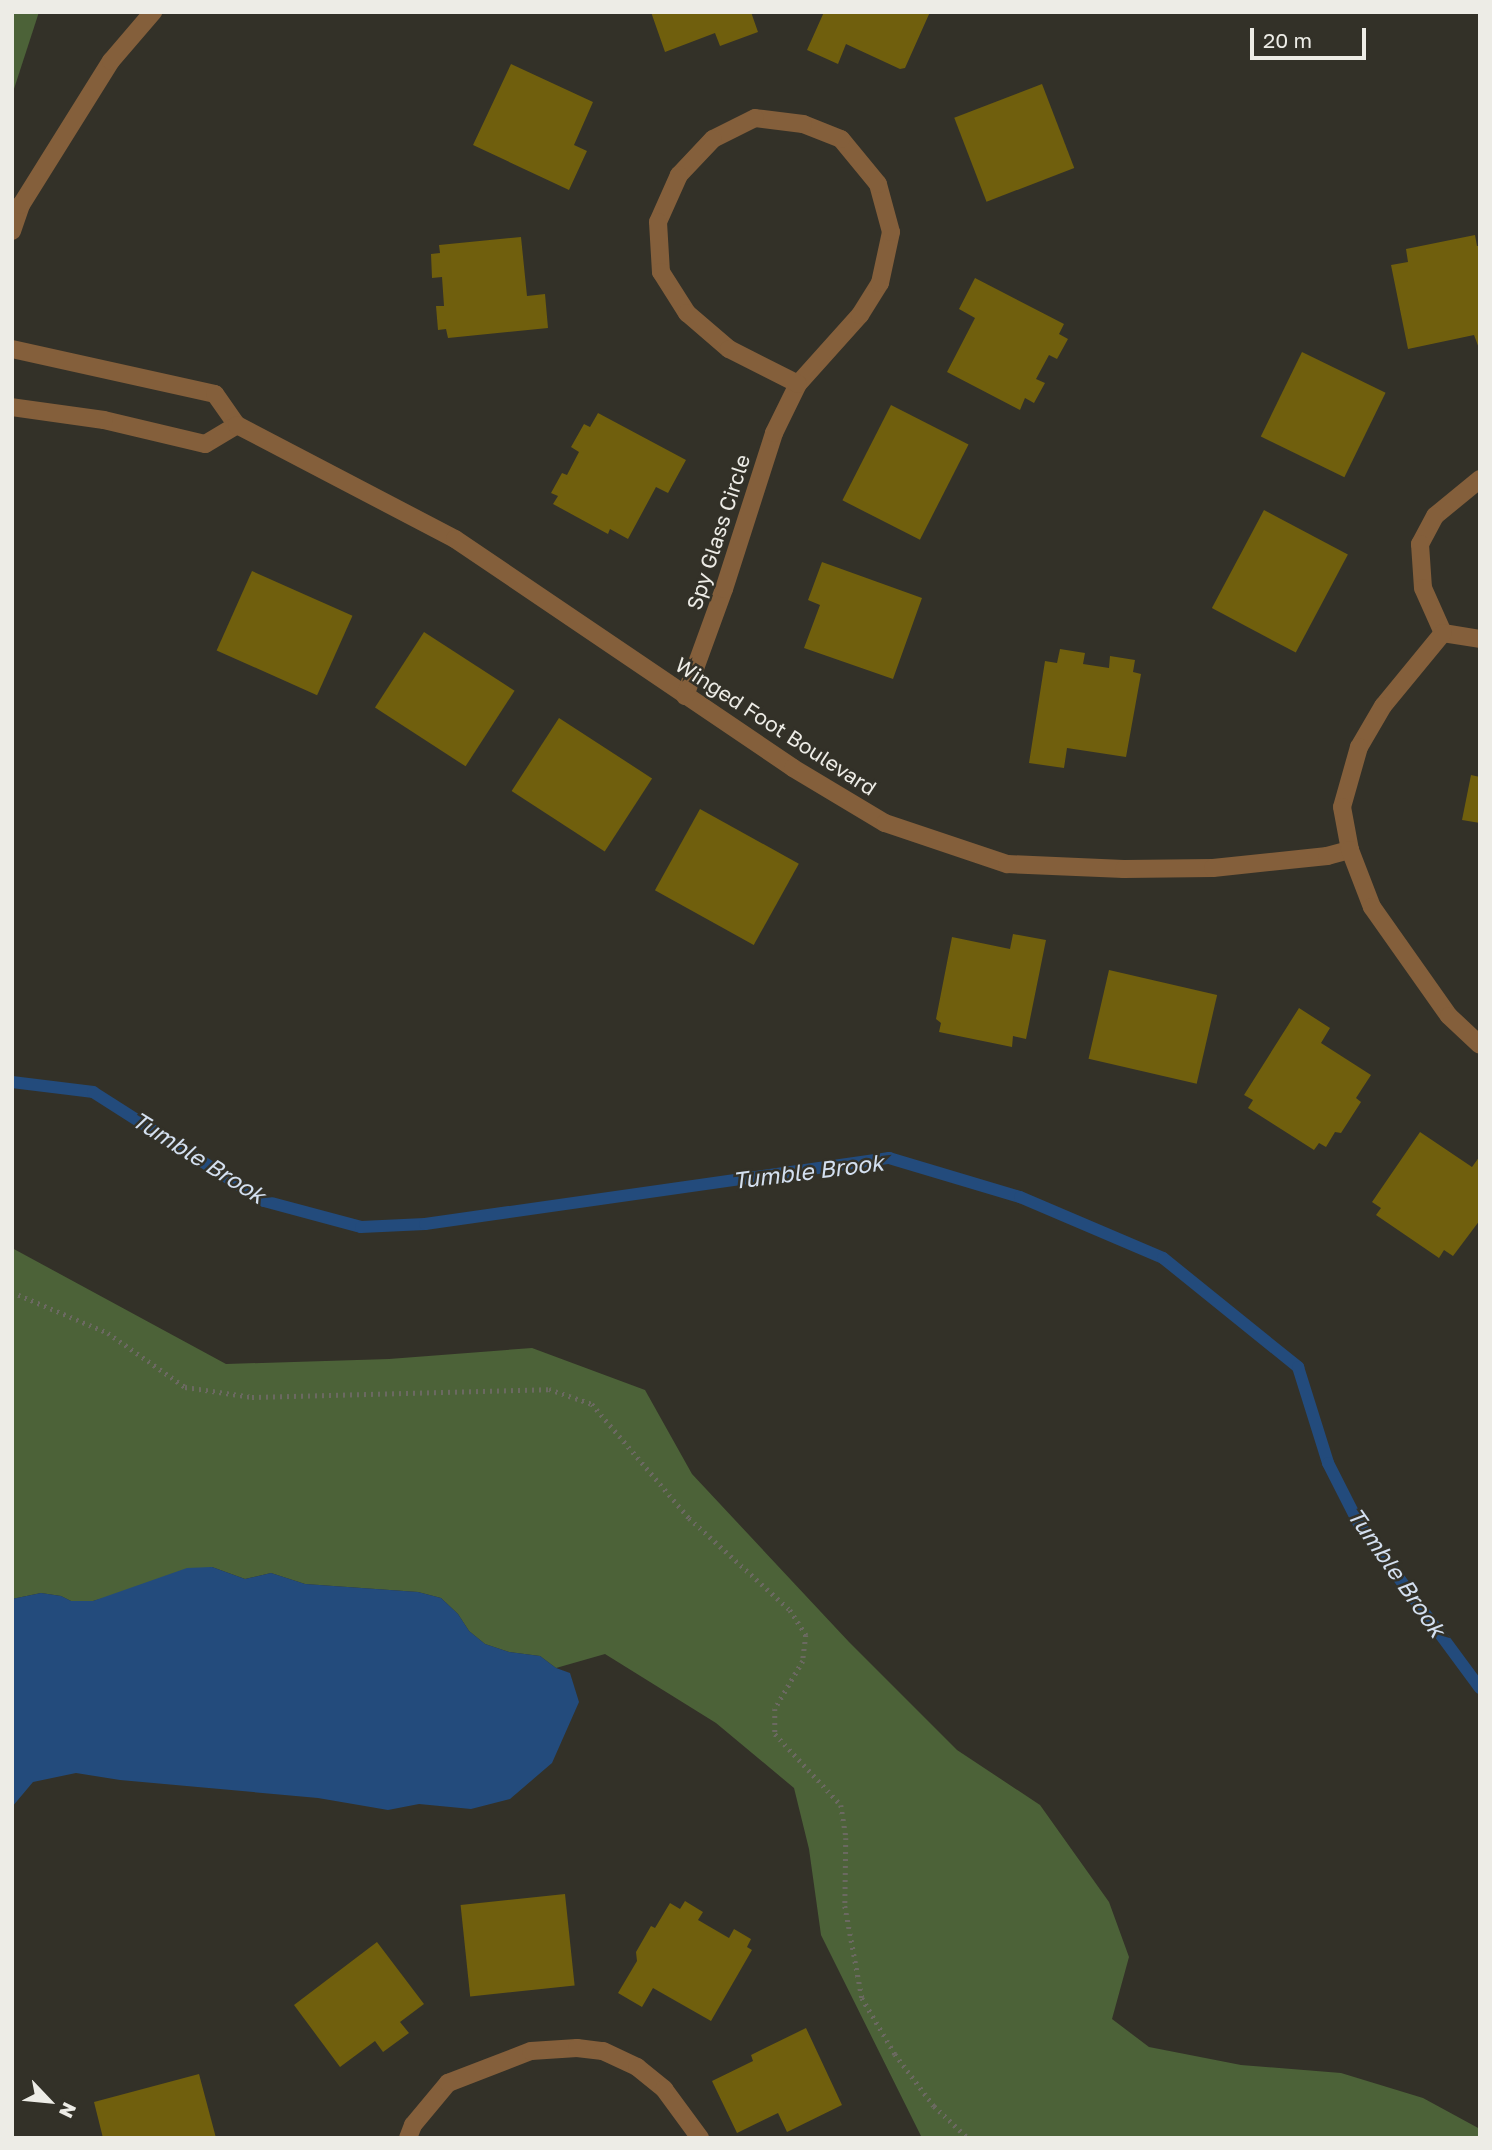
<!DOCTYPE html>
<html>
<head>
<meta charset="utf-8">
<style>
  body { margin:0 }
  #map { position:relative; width:1492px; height:2150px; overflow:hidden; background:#333128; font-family:"Golos Text",sans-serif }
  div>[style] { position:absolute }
  .green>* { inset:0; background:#4c6238 }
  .water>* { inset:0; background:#234b7c }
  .stream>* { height:12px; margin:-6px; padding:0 6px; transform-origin:6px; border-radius:6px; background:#234b7c }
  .building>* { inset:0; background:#705f0d; transform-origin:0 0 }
  .path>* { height:4.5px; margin-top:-2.25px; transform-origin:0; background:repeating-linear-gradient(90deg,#6b6961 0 2px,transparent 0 7px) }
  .minor>* { height:18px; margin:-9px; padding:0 9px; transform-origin:9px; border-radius:9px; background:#845f3b }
  .tertiary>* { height:18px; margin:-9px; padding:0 9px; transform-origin:9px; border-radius:9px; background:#845f3b }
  span { translate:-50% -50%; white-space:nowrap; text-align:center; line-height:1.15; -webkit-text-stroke:5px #333128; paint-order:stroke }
  .street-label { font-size:21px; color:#edece6 }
  .water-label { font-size:23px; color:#d4e0f0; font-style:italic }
  .frame { position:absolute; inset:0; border:14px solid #edece6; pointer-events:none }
  .north { position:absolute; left:14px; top:2066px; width:70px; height:70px; -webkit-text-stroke:5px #333128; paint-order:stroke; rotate:116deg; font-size:19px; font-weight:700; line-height:28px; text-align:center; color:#edece6 }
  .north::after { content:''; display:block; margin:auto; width:24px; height:32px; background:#edece6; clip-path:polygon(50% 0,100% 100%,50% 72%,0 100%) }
  .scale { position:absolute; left:1250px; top:28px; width:116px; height:32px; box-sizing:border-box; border:4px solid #edece6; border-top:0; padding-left:9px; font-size:21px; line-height:24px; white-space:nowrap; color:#edece6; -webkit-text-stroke:5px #333128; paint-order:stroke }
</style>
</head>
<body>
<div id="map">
  <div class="green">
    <div style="clip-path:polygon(12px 12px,39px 12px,12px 95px)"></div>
    <div style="clip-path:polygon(12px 1248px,226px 1364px,389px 1359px,532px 1348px,645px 1390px,692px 1474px,849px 1642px,957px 1750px,1040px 1805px,1109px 1902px,1129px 1957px,1112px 2019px,1149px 2047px,1241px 2065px,1341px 2073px,1423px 2098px,1480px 2129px,1480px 2138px,922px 2138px,821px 1935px,809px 1849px,794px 1788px,716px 1723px,605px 1654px,556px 1668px,540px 1656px,509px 1652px,485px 1644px,469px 1631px,458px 1614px,441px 1598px,418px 1592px,305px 1584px,271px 1573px,245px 1579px,212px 1567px,93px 1601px,71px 1601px,61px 1596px,41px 1593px,12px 1599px)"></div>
  </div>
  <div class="water">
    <div style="clip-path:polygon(212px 1567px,245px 1579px,271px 1573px,305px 1584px,418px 1592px,441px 1598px,458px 1614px,469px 1631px,485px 1644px,509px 1652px,540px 1656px,556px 1668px,570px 1673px,579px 1702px,552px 1763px,510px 1799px,471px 1809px,419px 1804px,388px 1810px,318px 1798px,120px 1780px,76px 1773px,33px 1782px,12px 1807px,12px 1599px,41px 1593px,61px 1596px,71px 1601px,93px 1601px,187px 1568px)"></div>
  </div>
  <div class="stream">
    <div style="left:12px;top:1082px;width:82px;rotate:7deg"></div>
    <div style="left:93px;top:1092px;width:203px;rotate:32.5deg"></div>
    <div style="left:264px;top:1201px;width:100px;rotate:15deg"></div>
    <div style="left:361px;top:1227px;width:64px;rotate:-2.7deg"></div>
    <div style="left:425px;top:1224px;width:469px;rotate:-8.1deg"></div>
    <div style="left:889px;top:1158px;width:137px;rotate:16.6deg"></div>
    <div style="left:1020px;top:1197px;width:155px;rotate:23.1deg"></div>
    <div style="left:1163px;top:1258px;width:174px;rotate:38.9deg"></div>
    <div style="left:1298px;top:1367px;width:101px;rotate:72.6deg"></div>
    <div style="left:1328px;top:1463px;width:68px;rotate:63.1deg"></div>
    <div style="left:1359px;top:1524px;width:204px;rotate:53.6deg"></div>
  </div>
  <div class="building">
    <div style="clip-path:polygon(651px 12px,751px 12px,758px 32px,720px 46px,715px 33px,665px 52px)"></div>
    <div style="clip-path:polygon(824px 12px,930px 12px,905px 68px,900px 69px,846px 44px,838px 64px,807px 50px)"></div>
    <div style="clip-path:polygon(511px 64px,593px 102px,574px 145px,587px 151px,569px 190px,473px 145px)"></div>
    <div style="left:1042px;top:84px;width:90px;height:94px;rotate:69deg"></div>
    <div style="clip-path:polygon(1475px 235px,1477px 246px,1480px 246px,1480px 351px,1474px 335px,1408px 349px,1391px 265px,1408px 262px,1406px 249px)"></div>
    <div style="clip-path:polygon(521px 237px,527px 296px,545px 294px,548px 328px,448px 338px,446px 329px,438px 330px,436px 306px,444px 306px,442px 277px,432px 278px,431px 254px,440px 253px,439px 245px)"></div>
    <div style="clip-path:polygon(975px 278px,1064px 324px,1059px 334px,1068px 339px,1057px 359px,1049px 355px,1036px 379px,1045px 383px,1034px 403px,1025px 398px,1020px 410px,947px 372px,975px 318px,959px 309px)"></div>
    <div style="left:1302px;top:352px;width:93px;height:94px;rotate:26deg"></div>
    <div style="left:891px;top:405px;width:87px;height:107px;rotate:27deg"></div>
    <div style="clip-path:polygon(598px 413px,686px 460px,668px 493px,656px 487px,628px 539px,610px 529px,608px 534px,553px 504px,558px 496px,551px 493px,562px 473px,567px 475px,579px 452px,571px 447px,584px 424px,590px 427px)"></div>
    <div style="left:1264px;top:510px;width:95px;height:111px;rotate:28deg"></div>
    <div style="clip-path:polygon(822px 562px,922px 598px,893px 679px,804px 648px,820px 605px,808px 600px)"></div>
    <div style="left:252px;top:571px;width:110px;height:87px;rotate:24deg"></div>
    <div style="left:424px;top:632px;width:108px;height:90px;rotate:33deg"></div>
    <div style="clip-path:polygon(1060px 649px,1085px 653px,1083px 664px,1109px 668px,1110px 656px,1135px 660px,1133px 672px,1141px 674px,1126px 757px,1067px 748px,1064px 768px,1029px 763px,1045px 661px,1057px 663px)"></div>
    <div style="left:559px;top:718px;width:111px;height:87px;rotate:33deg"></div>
    <div style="clip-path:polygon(1471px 775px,1480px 777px,1480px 823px,1462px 820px)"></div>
    <div style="left:700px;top:809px;width:113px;height:93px;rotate:29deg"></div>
    <div style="clip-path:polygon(1013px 934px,1046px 940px,1026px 1039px,1013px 1036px,1012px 1047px,939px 1032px,941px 1023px,936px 1019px,952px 937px,1010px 949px)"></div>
    <div style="left:1109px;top:970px;width:111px;height:91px;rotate:13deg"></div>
    <div style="clip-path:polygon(1299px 1008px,1330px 1028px,1321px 1043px,1371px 1075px,1356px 1098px,1361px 1102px,1341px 1133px,1335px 1132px,1326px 1147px,1319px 1143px,1314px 1150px,1248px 1108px,1253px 1100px,1244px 1095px)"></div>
    <div style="clip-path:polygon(1420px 1132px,1472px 1167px,1480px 1156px,1480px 1220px,1453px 1256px,1444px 1250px,1439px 1258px,1376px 1215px,1381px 1208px,1372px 1202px)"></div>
    <div style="left:565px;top:1894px;width:92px;height:105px;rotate:84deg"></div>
    <div style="clip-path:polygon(685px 1901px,703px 1912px,698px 1920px,729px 1938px,734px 1929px,751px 1939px,747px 1947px,752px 1950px,711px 2021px,653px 1988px,642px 2007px,618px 1993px,637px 1961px,636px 1952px,651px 1926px,655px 1928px,670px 1903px,680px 1909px)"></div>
    <div style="clip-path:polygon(377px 1942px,424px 2004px,400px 2022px,409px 2033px,383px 2052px,375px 2041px,340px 2067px,294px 2005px)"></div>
    <div style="clip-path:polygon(806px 2028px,842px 2105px,787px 2132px,778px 2113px,737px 2133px,712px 2081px,753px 2061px,751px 2055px)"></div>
    <div style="clip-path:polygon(199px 2074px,216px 2138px,103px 2138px,94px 2102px)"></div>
  </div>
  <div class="path">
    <div style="left:12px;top:1292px;width:104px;rotate:23.1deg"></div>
    <div style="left:108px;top:1333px;width:94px;rotate:35deg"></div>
    <div style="left:185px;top:1387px;width:68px;rotate:8.5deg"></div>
    <div style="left:252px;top:1397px;width:297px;rotate:-1.5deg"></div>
    <div style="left:549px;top:1389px;width:46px;rotate:19.2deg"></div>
    <div style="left:592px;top:1404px;width:150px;rotate:49.6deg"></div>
    <div style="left:689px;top:1518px;width:137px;rotate:42.3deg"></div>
    <div style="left:790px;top:1610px;width:30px;rotate:57deg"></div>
    <div style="left:806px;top:1635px;width:26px;rotate:97deg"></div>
    <div style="left:803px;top:1661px;width:56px;rotate:120.3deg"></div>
    <div style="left:775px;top:1709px;width:25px;rotate:90deg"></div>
    <div style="left:775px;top:1734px;width:97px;rotate:47.1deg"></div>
    <div style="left:841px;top:1805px;width:33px;rotate:81deg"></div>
    <div style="left:846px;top:1838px;width:68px;rotate:90.8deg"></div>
    <div style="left:845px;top:1906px;width:94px;rotate:79.5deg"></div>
    <div style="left:862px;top:1998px;width:65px;rotate:59.5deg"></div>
    <div style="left:895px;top:2054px;width:65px;rotate:53.1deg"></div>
    <div style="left:934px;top:2106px;width:47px;rotate:43.3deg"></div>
  </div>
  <div class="minor">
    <div style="left:12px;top:349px;width:208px;rotate:12.5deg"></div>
    <div style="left:215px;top:394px;width:38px;rotate:55deg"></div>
    <div style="left:237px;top:425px;width:37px;rotate:149deg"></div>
    <div style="left:205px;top:444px;width:104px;rotate:-166.6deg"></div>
    <div style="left:104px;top:420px;width:93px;rotate:-172deg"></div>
    <div style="left:237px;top:425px;width:246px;rotate:27.6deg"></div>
    <div style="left:455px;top:539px;width:408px;rotate:34.1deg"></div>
    <div style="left:793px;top:768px;width:107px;rotate:30.9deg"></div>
    <div style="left:885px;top:823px;width:129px;rotate:18.6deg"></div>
    <div style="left:1007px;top:864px;width:117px;rotate:2.4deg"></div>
    <div style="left:1124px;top:869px;width:89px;rotate:-0.6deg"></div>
    <div style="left:1213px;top:868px;width:115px;rotate:-6deg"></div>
    <div style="left:1327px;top:856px;width:24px;rotate:-15deg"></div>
    <div style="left:1480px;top:479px;width:58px;rotate:140.6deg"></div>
    <div style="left:1435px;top:516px;width:32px;rotate:118deg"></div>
    <div style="left:1420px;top:544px;width:44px;rotate:86.1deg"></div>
    <div style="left:1423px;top:588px;width:49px;rotate:66deg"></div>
    <div style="left:1443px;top:633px;width:37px;rotate:9deg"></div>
    <div style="left:1443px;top:633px;width:94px;rotate:129.4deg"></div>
    <div style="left:1383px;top:706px;width:48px;rotate:120.3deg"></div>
    <div style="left:1359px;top:747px;width:62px;rotate:105.8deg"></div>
    <div style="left:1342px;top:807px;width:44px;rotate:79.5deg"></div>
    <div style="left:1350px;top:850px;width:61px;rotate:68.9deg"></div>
    <div style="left:1372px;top:907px;width:133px;rotate:54.8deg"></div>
    <div style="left:1449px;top:1016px;width:42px;rotate:43.1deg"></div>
    <div style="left:685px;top:696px;width:114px;rotate:-70deg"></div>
    <div style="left:724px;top:589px;width:164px;rotate:-72.2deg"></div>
    <div style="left:774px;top:433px;width:55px;rotate:-63.9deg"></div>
    <div style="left:798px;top:384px;width:93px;rotate:-48.1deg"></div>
    <div style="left:860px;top:315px;width:38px;rotate:-58deg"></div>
    <div style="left:880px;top:283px;width:52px;rotate:-77.8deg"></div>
    <div style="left:891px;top:232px;width:50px;rotate:-105.2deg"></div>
    <div style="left:878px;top:184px;width:58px;rotate:-129.4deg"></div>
    <div style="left:841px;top:139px;width:41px;rotate:-158.5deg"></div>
    <div style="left:803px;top:124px;width:48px;rotate:-172.9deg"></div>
    <div style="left:755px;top:118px;width:47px;rotate:153.4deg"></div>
    <div style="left:713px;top:139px;width:50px;rotate:133.4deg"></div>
    <div style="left:679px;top:175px;width:51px;rotate:114.1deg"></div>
    <div style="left:658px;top:222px;width:50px;rotate:86.6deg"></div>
    <div style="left:661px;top:272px;width:49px;rotate:57.6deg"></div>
    <div style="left:687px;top:313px;width:55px;rotate:40.6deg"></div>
    <div style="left:729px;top:349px;width:77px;rotate:26.9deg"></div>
    <div style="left:408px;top:2138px;width:14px;rotate:-69deg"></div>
    <div style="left:413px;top:2125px;width:55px;rotate:-50.2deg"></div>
    <div style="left:448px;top:2083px;width:89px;rotate:-21.1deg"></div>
    <div style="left:531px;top:2051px;width:46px;rotate:-3.7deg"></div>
    <div style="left:577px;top:2048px;width:26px;rotate:7deg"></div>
    <div style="left:603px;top:2051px;width:38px;rotate:25deg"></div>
    <div style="left:637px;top:2067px;width:35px;rotate:39deg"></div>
    <div style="left:664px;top:2089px;width:61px;rotate:53.7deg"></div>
  </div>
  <div class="tertiary">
    <div style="left:12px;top:231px;width:28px;rotate:-71deg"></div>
    <div style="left:21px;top:205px;width:170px;rotate:-58deg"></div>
    <div style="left:111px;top:61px;width:65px;rotate:-49.4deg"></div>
  </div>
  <div class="street-label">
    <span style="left:718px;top:532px;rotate:-72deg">Spy Glass Circle</span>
    <span style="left:776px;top:726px;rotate:33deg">Winged Foot Boulevard</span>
  </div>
  <div class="water-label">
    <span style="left:199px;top:1157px;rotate:32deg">Tumble Brook</span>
    <span style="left:808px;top:1171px;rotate:-7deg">Tumble Brook</span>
    <span style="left:1397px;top:1572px;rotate:55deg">Tumble Brook</span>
  </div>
  <div class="frame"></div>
  <div class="north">N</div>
  <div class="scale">20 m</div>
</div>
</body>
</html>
